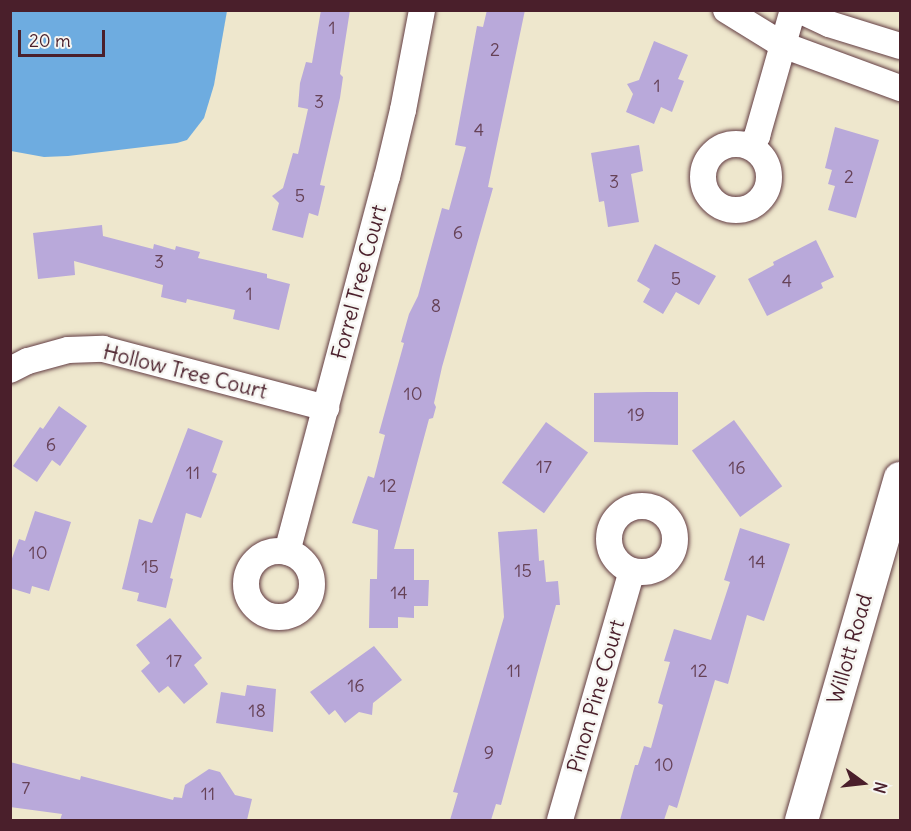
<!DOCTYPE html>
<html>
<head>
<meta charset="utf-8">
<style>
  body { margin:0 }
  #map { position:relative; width:911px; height:831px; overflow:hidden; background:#eee7cd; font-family:Delius,sans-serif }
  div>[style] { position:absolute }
  .water>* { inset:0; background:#6eace0 }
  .building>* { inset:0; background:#b9a9da; transform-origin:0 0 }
  .roads { filter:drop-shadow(0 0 2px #633d43) drop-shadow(0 0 2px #633d43) }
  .street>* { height:26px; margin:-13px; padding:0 13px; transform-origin:13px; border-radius:13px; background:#fff }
  .street>.ring { margin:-13px; padding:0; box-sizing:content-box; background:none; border:26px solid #fff; border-radius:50% }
  .secondary>* { height:33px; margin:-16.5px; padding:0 16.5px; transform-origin:16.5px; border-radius:16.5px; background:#fff }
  span { translate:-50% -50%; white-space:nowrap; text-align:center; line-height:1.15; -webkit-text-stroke:5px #f6f6f2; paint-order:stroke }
  .number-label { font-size:18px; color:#664257 }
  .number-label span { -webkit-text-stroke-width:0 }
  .street-label { font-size:21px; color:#4a1f2b }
  .frame { position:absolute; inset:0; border:12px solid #4a1f2b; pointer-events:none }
  .north { position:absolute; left:833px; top:753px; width:60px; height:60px; -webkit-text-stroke:4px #f6f6f2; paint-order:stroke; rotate:105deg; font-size:16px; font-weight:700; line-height:24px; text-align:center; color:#4a1f2b }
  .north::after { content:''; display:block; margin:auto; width:21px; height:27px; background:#4a1f2b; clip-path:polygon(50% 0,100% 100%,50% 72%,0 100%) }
  .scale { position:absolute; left:18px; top:30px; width:87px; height:27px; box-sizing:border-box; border:3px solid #4a1f2b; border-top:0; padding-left:8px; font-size:18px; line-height:21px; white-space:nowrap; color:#4a1f2b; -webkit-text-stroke:4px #f6f6f2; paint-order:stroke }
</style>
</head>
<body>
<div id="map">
  <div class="water">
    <div style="clip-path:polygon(10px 11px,227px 11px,214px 85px,204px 118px,187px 140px,177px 143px,68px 156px,44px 157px,11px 151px)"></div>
  </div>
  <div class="building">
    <div style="clip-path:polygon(321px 10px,350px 10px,340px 74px,343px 77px,340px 98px,320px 185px,325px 186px,318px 216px,309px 213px,303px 238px,272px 230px,279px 203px,272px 196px,283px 188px,293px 153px,298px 154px,308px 109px,298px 107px,300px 83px,306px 62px,312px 63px)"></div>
    <div style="clip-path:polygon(487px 10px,525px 10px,488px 187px,493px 188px,442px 367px,434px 403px,436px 407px,433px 418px,429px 419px,394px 549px,414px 549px,414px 580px,429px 580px,428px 606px,414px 606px,414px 618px,398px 617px,398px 628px,369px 628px,370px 579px,377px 579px,378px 530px,352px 523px,368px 476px,374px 478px,385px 435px,379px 433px,404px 343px,401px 342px,409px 314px,418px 296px,442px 208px,449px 210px,466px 147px,455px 145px,477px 26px,483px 27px)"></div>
    <div style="clip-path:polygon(654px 41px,688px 55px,678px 79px,684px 81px,672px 112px,661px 107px,654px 124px,626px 112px,633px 94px,627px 84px,639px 80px)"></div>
    <div style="clip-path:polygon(835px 127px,879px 140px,856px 218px,828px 210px,835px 186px,828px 184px,832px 170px,825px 168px)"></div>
    <div style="clip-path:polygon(639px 145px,643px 171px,631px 174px,639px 222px,608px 227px,604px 201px,599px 202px,591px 153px)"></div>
    <div style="clip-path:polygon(102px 225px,103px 236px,153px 249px,154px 244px,175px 250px,176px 246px,200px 252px,198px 258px,267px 274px,267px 278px,290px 284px,279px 330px,233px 319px,235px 310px,187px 299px,186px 303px,161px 297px,163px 285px,74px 261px,75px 275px,38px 279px,33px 233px)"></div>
    <div style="clip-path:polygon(816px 240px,834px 277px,821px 283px,823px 288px,767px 316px,748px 279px,774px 265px,773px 262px)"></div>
    <div style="clip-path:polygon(655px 244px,716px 276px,699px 305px,676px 292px,663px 314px,643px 302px,650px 289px,637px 281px)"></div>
    <div style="clip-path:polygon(647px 392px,678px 392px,678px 445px,594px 442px,594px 393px)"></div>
    <div style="clip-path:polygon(59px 406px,87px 426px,60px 466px,52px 460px,37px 482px,13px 466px,40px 427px,43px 429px)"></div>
    <div style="left:734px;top:420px;width:82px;height:52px;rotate:54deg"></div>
    <div style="left:546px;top:422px;width:52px;height:75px;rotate:36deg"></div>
    <div style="clip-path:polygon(188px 428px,223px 441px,212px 472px,217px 474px,201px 518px,186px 513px,170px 578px,173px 579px,166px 608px,137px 601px,139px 593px,122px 589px,139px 519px,152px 523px)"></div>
    <div style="clip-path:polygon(35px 511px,71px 522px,49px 591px,32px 586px,30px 594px,10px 588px,10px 564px,19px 539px,25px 541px)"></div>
    <div style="clip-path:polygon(740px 528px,790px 544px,764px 621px,747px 615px,728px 684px,715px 680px,677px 808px,669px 805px,664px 820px,620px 820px,635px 765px,638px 765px,644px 746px,651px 748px,663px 705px,658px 703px,670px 662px,664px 661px,674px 629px,711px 640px,730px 582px,724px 580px)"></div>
    <div style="clip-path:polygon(537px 529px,539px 561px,544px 560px,546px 582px,558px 581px,560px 605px,556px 605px,501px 805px,496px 804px,491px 820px,450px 820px,458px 793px,453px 792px,504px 617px,498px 532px)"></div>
    <div style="clip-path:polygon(170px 618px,202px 658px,194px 665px,208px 684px,184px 704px,168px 686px,159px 693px,141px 671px,150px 663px,136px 645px)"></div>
    <div style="clip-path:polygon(374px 646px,402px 680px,373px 703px,372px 715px,359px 712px,345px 723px,335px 710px,329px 715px,310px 692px)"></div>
    <div style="clip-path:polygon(247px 685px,276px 689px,273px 732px,216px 723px,221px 692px,245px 696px)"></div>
    <div style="clip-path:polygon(10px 762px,80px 780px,81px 776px,173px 800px,174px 797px,182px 798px,185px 785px,209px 769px,220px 772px,235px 795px,252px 799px,247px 820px,60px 820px,62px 814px,10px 807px)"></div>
  </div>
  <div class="roads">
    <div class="street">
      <div style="left:726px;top:10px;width:67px;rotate:31.6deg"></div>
      <div style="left:783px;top:45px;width:125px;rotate:20.2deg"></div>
      <div style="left:799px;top:10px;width:33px;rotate:25deg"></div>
      <div style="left:829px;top:24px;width:74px;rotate:17.2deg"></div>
      <div class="ring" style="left:703px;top:144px;width:40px;height:40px"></div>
      <div style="left:751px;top:147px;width:13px;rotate:-61deg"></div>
      <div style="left:757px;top:136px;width:131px;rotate:-74.1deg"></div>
      <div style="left:10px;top:370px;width:20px;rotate:-27deg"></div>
      <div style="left:28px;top:361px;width:41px;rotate:-15.4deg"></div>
      <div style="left:68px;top:350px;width:35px;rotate:-2deg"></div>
      <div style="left:103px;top:349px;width:231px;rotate:14.8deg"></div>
      <div class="ring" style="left:609px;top:506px;width:40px;height:40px"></div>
      <div class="ring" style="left:246px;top:551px;width:40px;height:40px"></div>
      <div style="left:287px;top:552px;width:388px;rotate:-75.1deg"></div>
      <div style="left:387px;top:177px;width:69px;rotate:-76.6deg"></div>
      <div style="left:403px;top:110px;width:102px;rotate:-79.2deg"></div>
      <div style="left:560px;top:820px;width:259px;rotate:-73.9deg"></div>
    </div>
    <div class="secondary">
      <div style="left:801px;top:820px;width:356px;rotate:-73.9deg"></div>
    </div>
  </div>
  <div class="number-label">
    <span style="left:332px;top:28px">1</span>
    <span style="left:495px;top:50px">2</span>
    <span style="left:657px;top:86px">1</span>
    <span style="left:319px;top:102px">3</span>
    <span style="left:479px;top:130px">4</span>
    <span style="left:849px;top:177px">2</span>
    <span style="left:614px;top:182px">3</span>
    <span style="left:300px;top:196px">5</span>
    <span style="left:458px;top:233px">6</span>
    <span style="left:159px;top:262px">3</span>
    <span style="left:676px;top:279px">5</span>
    <span style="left:787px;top:281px">4</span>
    <span style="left:249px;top:294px">1</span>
    <span style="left:436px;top:306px">8</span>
    <span style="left:413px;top:394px">10</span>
    <span style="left:636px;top:415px">19</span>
    <span style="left:51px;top:445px">6</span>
    <span style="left:544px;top:467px">17</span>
    <span style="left:737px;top:468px">16</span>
    <span style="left:193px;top:473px">11</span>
    <span style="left:388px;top:486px">12</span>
    <span style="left:38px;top:553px">10</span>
    <span style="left:757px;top:562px">14</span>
    <span style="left:150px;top:567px">15</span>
    <span style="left:523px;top:571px">15</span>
    <span style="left:399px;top:593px">14</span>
    <span style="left:174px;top:661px">17</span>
    <span style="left:514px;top:671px">11</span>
    <span style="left:699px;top:671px">12</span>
    <span style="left:356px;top:686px">16</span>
    <span style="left:257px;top:711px">18</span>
    <span style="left:489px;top:753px">9</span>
    <span style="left:664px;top:765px">10</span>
    <span style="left:26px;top:788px">7</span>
    <span style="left:208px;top:794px">11</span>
  </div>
  <div class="street-label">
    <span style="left:359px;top:282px;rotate:-75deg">Forrel Tree Court</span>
    <span style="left:185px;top:372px;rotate:14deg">Hollow Tree Court</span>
    <span style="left:850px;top:649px;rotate:-74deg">Willott Road</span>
    <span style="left:596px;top:696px;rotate:-74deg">Pinon Pine Court</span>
  </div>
  <div class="frame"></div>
  <div class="north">N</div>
  <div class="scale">20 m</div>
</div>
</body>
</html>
